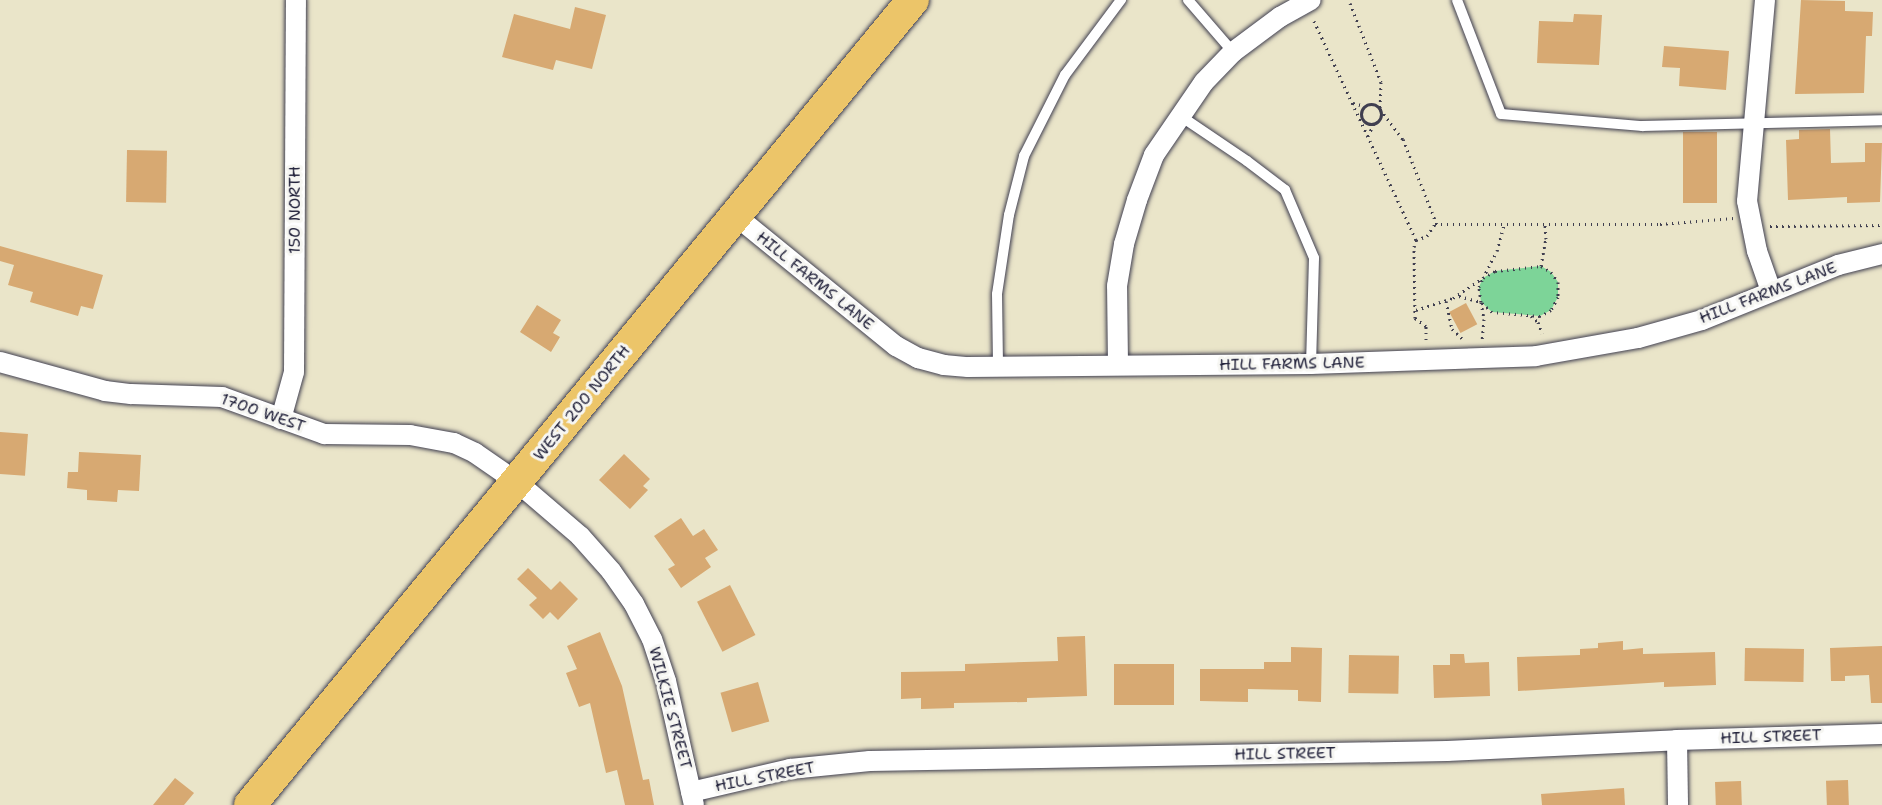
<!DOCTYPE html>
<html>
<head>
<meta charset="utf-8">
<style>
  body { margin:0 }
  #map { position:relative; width:1882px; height:805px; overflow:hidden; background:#eae5c9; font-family:"Shantell Sans",sans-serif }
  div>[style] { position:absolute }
  .green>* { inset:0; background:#7dd498 }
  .building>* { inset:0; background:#d7a972; transform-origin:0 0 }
  .path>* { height:3px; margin-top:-1.5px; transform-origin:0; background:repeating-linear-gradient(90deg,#403f50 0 1.5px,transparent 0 6px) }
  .path>.ring { margin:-1.5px; padding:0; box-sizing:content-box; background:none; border:3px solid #403f50; border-radius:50% }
  .roads { filter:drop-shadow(0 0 2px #403f50) drop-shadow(0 0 2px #403f50) }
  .lane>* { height:10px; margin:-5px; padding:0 5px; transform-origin:5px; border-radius:5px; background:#fff }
  .street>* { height:20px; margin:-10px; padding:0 10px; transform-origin:10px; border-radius:10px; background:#fff }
  .primary>* { height:32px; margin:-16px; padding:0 16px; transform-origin:16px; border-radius:16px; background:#ecc569 }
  span { translate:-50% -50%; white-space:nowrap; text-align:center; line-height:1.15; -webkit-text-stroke:6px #f6f6f2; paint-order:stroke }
  .street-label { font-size:16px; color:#22223b }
</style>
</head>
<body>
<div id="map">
  <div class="green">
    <div style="clip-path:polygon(1541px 266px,1551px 272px,1558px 282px,1558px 297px,1551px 310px,1540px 316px,1492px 312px,1481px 302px,1479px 287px,1483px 278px,1495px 271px)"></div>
  </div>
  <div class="building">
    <div style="clip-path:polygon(1801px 0,1845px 1px,1845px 11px,1873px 12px,1872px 36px,1866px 36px,1864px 93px,1795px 94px)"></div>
    <div style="clip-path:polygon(575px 7px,606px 15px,592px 69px,556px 60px,553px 70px,502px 57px,514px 14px,570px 29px)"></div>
    <div style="clip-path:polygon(1574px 14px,1602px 15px,1599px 65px,1537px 63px,1539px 21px,1573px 22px)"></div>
    <div style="clip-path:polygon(1664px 46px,1729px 51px,1726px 90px,1679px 86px,1680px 68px,1662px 67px)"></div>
    <div style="clip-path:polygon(1830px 129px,1831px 163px,1865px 162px,1865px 143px,1882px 143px,1880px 202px,1847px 203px,1847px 197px,1788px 200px,1786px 140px,1799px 139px,1799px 130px)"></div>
    <div style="left:1683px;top:132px;width:34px;height:71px"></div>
    <div style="left:127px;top:150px;width:40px;height:52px;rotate:1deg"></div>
    <div style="clip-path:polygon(0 246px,103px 275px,93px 309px,81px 306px,78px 316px,30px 302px,33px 292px,8px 285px,14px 265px,0 261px)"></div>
    <div style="left:1466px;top:303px;width:24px;height:19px;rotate:62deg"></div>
    <div style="clip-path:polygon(537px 305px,561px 320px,553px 333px,560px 337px,551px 352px,520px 332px)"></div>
    <div style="left:0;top:432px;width:28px;height:42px;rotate:4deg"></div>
    <div style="clip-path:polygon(79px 452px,141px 455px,139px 491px,118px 490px,117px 502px,87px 500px,87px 490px,67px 488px,68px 472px,78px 472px)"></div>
    <div style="clip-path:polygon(624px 454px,650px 479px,643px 486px,648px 490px,630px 509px,599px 480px)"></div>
    <div style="clip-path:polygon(681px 518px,693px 536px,704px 529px,718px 550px,705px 558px,711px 567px,681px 588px,668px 569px,675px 565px,654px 536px)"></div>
    <div style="clip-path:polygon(528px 568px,551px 590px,560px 581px,578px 599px,558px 620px,550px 612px,543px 619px,529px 605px,537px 598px,517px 579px)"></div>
    <div style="left:730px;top:585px;width:56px;height:37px;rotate:63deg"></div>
    <div style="clip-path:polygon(600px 632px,622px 686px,643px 780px,649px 779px,654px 805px,625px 805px,617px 770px,606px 773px,590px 703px,579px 707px,566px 673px,577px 669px,567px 646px)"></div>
    <div style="clip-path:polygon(1085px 636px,1087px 696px,1027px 698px,1027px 702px,954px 703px,954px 708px,921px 709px,921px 698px,901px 699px,901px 672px,965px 671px,965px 664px,1058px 661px,1057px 637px)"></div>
    <div style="clip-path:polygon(1623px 641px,1623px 650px,1643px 648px,1643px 654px,1715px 652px,1716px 685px,1664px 687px,1664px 682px,1518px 691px,1517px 657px,1580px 655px,1580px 649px,1598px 648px,1598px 643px)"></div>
    <div style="clip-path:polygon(1882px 646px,1882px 703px,1871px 703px,1869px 675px,1845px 676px,1845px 681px,1831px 681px,1830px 648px)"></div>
    <div style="clip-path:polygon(1291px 647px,1322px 648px,1321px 702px,1298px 701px,1298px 690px,1248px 689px,1248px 702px,1200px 701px,1200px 669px,1264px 669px,1264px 662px,1291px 662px)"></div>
    <div style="left:1745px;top:648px;width:59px;height:33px;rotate:1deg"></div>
    <div style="clip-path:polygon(1450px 654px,1464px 654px,1465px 663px,1489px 662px,1490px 696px,1434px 698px,1433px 665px,1450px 665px)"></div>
    <div style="left:1349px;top:655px;width:50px;height:38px;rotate:1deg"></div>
    <div style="left:1114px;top:664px;width:60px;height:41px"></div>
    <div style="left:758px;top:682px;width:41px;height:39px;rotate:74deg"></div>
    <div style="clip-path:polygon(175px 778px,194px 793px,184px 805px,153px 805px)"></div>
    <div style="left:1848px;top:780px;width:25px;height:22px;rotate:88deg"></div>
    <div style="left:1741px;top:781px;width:24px;height:26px;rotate:88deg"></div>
    <div style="clip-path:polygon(1624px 788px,1625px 805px,1542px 805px,1541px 794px)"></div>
  </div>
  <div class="path">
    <div style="left:1350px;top:3px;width:85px;rotate:68.6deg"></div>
    <div style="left:1381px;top:82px;width:27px;rotate:92deg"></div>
    <div style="left:1380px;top:109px;width:38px;rotate:53deg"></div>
    <div style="left:1403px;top:139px;width:92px;rotate:68.4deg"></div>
    <div style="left:1314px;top:21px;width:242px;rotate:65deg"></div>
    <div style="left:1353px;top:103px;width:12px;rotate:14deg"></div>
    <div class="ring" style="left:1361px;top:104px;width:17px;height:17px"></div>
    <div style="left:1368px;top:136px;width:14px;rotate:-65deg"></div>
    <div style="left:1770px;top:226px;width:112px;rotate:-0.5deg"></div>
    <div style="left:1541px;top:266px;width:12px;rotate:31deg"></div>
    <div style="left:1551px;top:272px;width:12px;rotate:55deg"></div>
    <div style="left:1558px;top:282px;width:15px;rotate:90deg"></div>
    <div style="left:1558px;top:297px;width:15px;rotate:118deg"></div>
    <div style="left:1551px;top:310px;width:13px;rotate:151deg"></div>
    <div style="left:1540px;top:316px;width:48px;rotate:-175.2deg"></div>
    <div style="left:1492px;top:312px;width:15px;rotate:-138deg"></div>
    <div style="left:1481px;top:302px;width:15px;rotate:-98deg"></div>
    <div style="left:1479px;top:287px;width:10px;rotate:-66deg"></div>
    <div style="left:1483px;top:278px;width:14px;rotate:-30deg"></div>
    <div style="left:1495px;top:271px;width:46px;rotate:-6.2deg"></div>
    <div style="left:1541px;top:266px;width:27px;rotate:-80deg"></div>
    <div style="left:1546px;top:239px;width:15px;rotate:-94deg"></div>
    <div style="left:1459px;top:296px;width:23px;rotate:15deg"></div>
    <div style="left:1481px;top:302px;width:17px;rotate:80deg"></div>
    <div style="left:1484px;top:319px;width:21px;rotate:95deg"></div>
    <div style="left:1446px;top:301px;width:29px;rotate:78deg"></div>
    <div style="left:1452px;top:329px;width:16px;rotate:43deg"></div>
    <div style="left:1416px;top:310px;width:39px;rotate:-18deg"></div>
    <div style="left:1453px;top:298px;width:36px;rotate:-34deg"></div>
    <div style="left:1483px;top:278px;width:30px;rotate:-63deg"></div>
    <div style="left:1497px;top:251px;width:28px;rotate:-75deg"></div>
    <div style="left:1531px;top:316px;width:9px;rotate:41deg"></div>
    <div style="left:1538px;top:322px;width:12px;rotate:70deg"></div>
    <div style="left:1426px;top:340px;width:14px;rotate:-90deg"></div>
    <div style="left:1426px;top:326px;width:14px;rotate:-144deg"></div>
    <div style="left:1415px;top:318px;width:71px;rotate:-90.8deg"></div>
    <div style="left:1414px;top:247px;width:7px;rotate:-74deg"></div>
    <div style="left:1416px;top:240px;width:12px;rotate:-20deg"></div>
    <div style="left:1427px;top:236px;width:14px;rotate:-56deg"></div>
    <div style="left:1435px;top:224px;width:225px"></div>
    <div style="left:1660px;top:224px;width:74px;rotate:-4.6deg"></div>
  </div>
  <div class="roads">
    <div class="lane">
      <div style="left:1188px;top:0;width:69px;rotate:49.1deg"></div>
      <div style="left:1457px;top:0;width:122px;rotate:68.9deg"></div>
      <div style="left:1501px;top:114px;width:142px;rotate:4.9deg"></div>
      <div style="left:1642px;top:126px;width:240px;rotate:-1.4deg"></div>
      <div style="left:1179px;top:115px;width:82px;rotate:34.1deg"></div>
      <div style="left:1247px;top:161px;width:48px;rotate:37.3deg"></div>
      <div style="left:1285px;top:190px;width:74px;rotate:66.9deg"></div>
      <div style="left:1314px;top:258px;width:106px;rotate:91.6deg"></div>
      <div style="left:998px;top:365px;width:71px;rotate:-90.8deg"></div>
      <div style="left:997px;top:294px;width:80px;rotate:-81.4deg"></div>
      <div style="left:1009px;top:215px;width:61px;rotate:-75.7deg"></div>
      <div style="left:1024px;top:156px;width:91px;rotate:-63.2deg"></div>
      <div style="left:1065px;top:75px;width:94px;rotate:-53.3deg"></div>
    </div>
    <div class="street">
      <div style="left:1765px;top:0;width:202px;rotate:95.1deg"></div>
      <div style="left:1747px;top:201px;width:51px;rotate:78.7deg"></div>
      <div style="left:1757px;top:251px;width:42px;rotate:70.7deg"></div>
      <div style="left:736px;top:216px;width:206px;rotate:39.1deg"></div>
      <div style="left:896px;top:346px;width:25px;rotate:29deg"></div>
      <div style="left:918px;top:358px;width:27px;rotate:15deg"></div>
      <div style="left:944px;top:365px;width:24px;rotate:5deg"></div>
      <div style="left:968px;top:367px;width:343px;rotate:-0.5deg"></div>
      <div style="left:1311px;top:364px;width:225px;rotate:-2deg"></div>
      <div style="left:1536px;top:356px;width:104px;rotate:-10deg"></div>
      <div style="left:1638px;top:338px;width:66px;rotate:-15.7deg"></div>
      <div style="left:1702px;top:320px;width:147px;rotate:-22deg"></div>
      <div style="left:1838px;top:265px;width:45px;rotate:-14deg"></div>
      <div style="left:0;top:362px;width:109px;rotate:15.4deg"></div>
      <div style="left:105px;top:391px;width:26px;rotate:7deg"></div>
      <div style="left:131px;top:394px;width:91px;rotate:1.9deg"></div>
      <div style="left:222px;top:397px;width:109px;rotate:19.9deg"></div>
      <div style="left:324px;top:434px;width:86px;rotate:0.7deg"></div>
      <div style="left:410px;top:435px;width:45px;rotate:10.3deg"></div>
      <div style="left:454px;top:443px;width:23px;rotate:25deg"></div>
      <div style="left:475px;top:453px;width:51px;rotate:34.6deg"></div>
      <div style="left:517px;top:482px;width:83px;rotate:40.6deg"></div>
      <div style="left:580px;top:536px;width:47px;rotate:48.5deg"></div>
      <div style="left:611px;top:571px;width:40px;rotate:55.1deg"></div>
      <div style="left:634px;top:604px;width:39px;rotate:63deg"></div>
      <div style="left:652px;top:639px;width:44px;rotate:71.6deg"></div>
      <div style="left:666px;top:681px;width:127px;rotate:77.3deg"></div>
      <div style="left:1118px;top:364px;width:78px;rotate:-90.7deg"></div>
      <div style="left:1117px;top:286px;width:43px;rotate:-80.5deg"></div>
      <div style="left:1124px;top:244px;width:46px;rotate:-73.5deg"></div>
      <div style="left:1137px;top:200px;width:48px;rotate:-69.3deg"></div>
      <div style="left:1154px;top:155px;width:88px;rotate:-55.6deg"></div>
      <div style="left:1204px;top:82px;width:42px;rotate:-46deg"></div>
      <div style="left:1233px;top:52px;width:59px;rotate:-36.7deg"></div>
      <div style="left:1280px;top:17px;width:35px;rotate:-29deg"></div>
      <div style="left:281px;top:419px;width:49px;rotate:-74.5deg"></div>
      <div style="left:294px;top:372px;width:372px;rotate:-89.7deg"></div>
      <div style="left:1677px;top:740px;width:65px;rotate:89.1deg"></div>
      <div style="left:691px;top:792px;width:102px;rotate:-13.1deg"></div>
      <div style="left:790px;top:769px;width:80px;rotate:-5.7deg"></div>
      <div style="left:870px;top:761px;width:577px;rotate:-0.99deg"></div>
      <div style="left:1447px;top:751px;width:230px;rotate:-2.7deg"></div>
      <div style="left:1677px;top:740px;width:205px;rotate:-1.7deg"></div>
    </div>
    <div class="primary">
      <div style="left:250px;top:805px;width:1043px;rotate:-50.53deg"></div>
    </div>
  </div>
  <div class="street-label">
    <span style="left:295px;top:210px;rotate:-90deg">150 NORTH</span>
    <span style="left:815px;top:281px;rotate:39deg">HILL FARMS LANE</span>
    <span style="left:1768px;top:293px;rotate:-21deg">HILL FARMS LANE</span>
    <span style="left:1292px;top:364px;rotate:-1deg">HILL FARMS LANE</span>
    <span style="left:582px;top:403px;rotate:-51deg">WEST 200 NORTH</span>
    <span style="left:263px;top:413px;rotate:19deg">1700 WEST</span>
    <span style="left:670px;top:708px;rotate:75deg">WILKIE STREET</span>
    <span style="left:1771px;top:737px;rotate:-2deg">HILL STREET</span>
    <span style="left:1285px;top:754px;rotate:-1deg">HILL STREET</span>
    <span style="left:765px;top:777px;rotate:-11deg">HILL STREET</span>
  </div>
</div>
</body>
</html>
